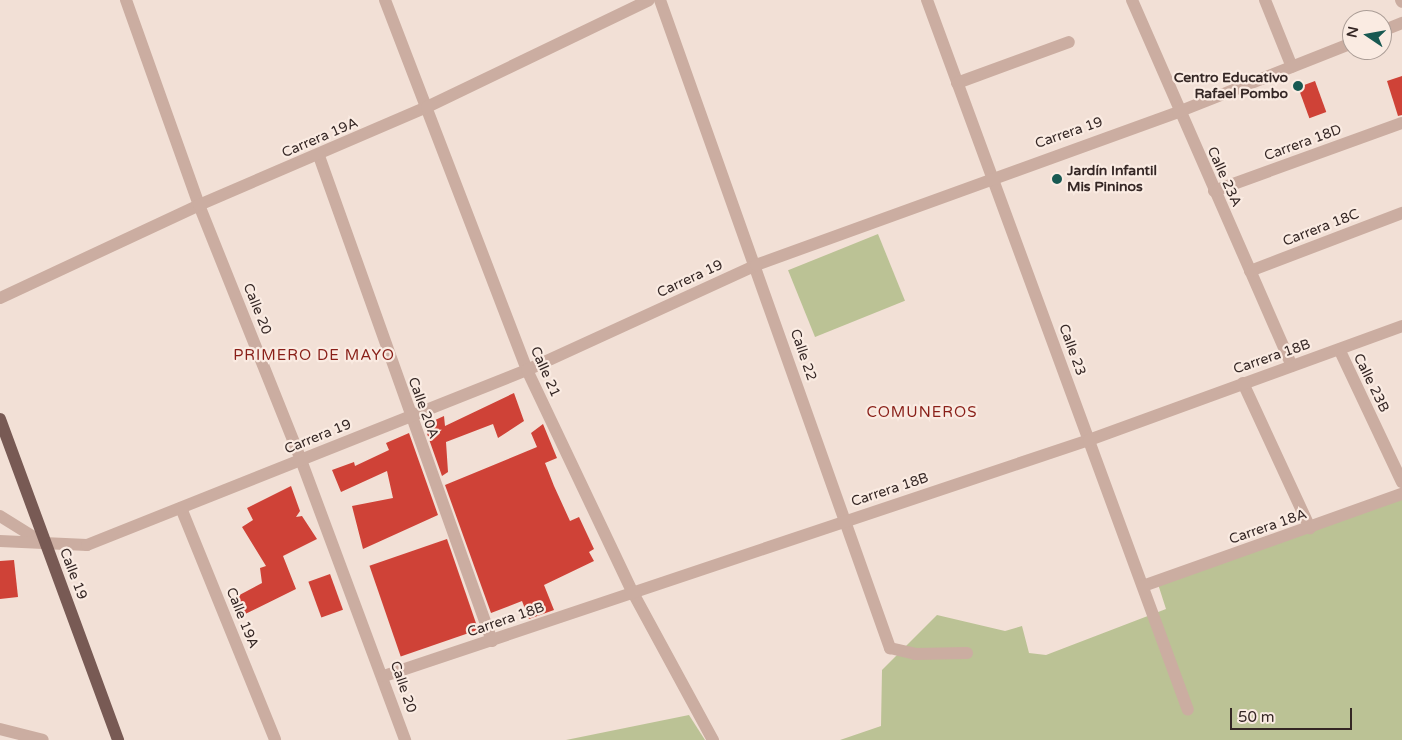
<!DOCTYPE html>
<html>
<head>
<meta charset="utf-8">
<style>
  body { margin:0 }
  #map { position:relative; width:1402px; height:740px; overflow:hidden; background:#f2e0d6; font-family:"Varela Round",sans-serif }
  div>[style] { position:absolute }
  .green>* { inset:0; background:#bbc295; transform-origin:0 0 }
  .building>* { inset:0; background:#cf4237; transform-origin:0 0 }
  .minor>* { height:12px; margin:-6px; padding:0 6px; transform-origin:6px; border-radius:6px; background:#cbada1 }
  .major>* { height:12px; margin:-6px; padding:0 6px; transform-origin:6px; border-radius:6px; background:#785a54 }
  .dots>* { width:14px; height:14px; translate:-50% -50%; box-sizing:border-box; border:2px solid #faebe2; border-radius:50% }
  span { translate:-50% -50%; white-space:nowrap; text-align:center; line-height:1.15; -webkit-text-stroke:4.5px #faebe2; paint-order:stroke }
  .poi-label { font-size:14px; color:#352725; font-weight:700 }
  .right { translate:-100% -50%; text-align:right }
  .left { translate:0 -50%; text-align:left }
  .street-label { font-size:14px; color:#352725 }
  .neighbourhood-label { font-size:15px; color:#891f18; letter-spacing:1px }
  .north { position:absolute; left:1342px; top:10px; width:50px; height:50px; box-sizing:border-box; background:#faebe2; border:1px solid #ab9d96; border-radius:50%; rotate:282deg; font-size:14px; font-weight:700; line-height:20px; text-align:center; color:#352725 }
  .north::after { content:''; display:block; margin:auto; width:18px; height:22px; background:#185952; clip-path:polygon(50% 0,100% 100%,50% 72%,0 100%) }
  .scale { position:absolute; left:1230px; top:708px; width:122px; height:22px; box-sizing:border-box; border:2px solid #352725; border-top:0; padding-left:6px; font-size:15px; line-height:18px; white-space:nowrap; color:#352725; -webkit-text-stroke:4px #faebe2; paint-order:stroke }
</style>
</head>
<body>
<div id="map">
  <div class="green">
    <div style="left:878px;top:234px;width:72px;height:97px;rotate:68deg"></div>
    <div style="clip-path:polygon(1402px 497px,1402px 740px,840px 740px,881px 726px,882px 670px,937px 615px,1005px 631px,1022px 626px,1029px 653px,1046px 655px,1166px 609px,1158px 584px)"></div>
    <div style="clip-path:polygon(689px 715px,705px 740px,566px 740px)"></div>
  </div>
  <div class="building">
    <div style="clip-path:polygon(1402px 76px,1402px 115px,1398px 116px,1387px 81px)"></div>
    <div style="left:1315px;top:81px;width:33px;height:18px;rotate:70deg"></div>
    <div style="clip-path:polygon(514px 393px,524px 421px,498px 438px,493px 424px,446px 442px,448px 472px,442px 476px,424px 425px,444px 416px,445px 426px)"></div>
    <div style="clip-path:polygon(543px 424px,557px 458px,545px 463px,554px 486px,570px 521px,579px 517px,594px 549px,589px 552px,594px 561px,544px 585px,554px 610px,529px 619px,522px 601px,491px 613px,445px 485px,537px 447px,531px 433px)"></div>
    <div style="clip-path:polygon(409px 433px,438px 515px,363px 549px,352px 506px,393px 498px,387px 471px,341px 492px,332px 470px,354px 462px,355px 466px,389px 450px,386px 443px)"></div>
    <div style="clip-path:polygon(291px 486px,300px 511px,296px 517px,302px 516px,317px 539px,283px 556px,296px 589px,239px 617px,230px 600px,262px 583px,260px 568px,266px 566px,242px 527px,253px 520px,247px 508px)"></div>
    <div style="left:447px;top:539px;width:96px;height:82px;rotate:71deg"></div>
    <div style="clip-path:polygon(14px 560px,18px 597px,0 599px,0 561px)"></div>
    <div style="left:330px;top:574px;width:38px;height:23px;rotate:70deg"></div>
  </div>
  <div class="minor">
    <div style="left:126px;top:0;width:218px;rotate:70.4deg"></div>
    <div style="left:199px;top:205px;width:275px;rotate:68.2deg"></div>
    <div style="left:301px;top:460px;width:299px;rotate:69.6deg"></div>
    <div style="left:385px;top:0;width:396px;rotate:69deg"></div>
    <div style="left:527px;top:370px;width:245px;rotate:64.6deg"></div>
    <div style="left:632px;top:591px;width:170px;rotate:61.5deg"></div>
    <div style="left:660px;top:0;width:688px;rotate:70.46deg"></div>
    <div style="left:890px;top:648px;width:26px;rotate:13deg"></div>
    <div style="left:915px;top:654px;width:52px;rotate:-1.1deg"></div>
    <div style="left:927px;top:0;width:756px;rotate:69.82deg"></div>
    <div style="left:1132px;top:0;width:399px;rotate:66.4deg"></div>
    <div style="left:1265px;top:0;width:72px;rotate:68.1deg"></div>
    <div style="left:1401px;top:0;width:2px;rotate:63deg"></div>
    <div style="left:1382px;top:31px;width:22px;rotate:-22deg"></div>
    <div style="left:957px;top:83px;width:119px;rotate:-20.1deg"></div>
    <div style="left:319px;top:156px;width:515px;rotate:70.37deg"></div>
    <div style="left:1214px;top:191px;width:200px;rotate:-19.9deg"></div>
    <div style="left:1250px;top:271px;width:163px;rotate:-20.9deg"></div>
    <div style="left:0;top:298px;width:220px;rotate:-25deg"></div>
    <div style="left:199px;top:205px;width:248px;rotate:-23.3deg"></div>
    <div style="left:427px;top:107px;width:246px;rotate:-25.7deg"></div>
    <div style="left:1340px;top:351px;width:145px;rotate:64.7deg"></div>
    <div style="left:1243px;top:383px;width:160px;rotate:65.2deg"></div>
    <div style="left:181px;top:508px;width:250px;rotate:67.9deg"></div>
    <div style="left:0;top:516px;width:53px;rotate:31.9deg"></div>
    <div style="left:0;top:541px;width:87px;rotate:2.6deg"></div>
    <div style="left:87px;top:545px;width:474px;rotate:-21.7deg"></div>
    <div style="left:527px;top:370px;width:252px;rotate:-24.6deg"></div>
    <div style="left:756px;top:265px;width:449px;rotate:-19.9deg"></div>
    <div style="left:1178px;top:112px;width:187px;rotate:-21.6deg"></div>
    <div style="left:1143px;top:586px;width:275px;rotate:-19.6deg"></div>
    <div style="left:384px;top:676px;width:743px;rotate:-18.51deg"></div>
    <div style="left:1089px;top:440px;width:333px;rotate:-20deg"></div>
    <div style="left:0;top:729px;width:44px;rotate:14.3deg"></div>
  </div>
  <div class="major">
    <div style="left:0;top:419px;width:342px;rotate:69.8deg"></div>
  </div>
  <div class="dots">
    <div style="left:1298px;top:86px;background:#185952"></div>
    <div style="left:1057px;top:179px;background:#185952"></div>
  </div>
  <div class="poi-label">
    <span class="right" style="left:1288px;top:86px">Centro Educativo<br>Rafael Pombo</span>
    <span class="left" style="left:1067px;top:179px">Jardín Infantil<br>Mis Pininos</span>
  </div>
  <div class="street-label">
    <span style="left:1069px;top:133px;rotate:-19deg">Carrera 19</span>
    <span style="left:320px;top:138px;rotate:-23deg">Carrera 19A</span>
    <span style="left:1303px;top:143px;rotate:-20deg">Carrera 18D</span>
    <span style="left:1224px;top:177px;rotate:66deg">Calle 23A</span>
    <span style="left:1321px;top:228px;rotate:-21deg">Carrera 18C</span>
    <span style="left:690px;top:279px;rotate:-25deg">Carrera 19</span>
    <span style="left:257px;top:309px;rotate:68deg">Calle 20</span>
    <span style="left:1072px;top:350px;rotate:70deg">Calle 23</span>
    <span style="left:803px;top:355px;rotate:71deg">Calle 22</span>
    <span style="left:1272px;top:357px;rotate:-19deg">Carrera 18B</span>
    <span style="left:545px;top:372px;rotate:66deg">Calle 21</span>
    <span style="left:1371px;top:383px;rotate:64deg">Calle 23B</span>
    <span style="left:423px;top:408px;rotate:70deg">Calle 20A</span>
    <span style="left:318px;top:437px;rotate:-22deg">Carrera 19</span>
    <span style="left:890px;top:490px;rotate:-18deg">Carrera 18B</span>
    <span style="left:1268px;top:527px;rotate:-19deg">Carrera 18A</span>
    <span style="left:73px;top:574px;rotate:69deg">Calle 19</span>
    <span style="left:242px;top:618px;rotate:68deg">Calle 19A</span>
    <span style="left:506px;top:620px;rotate:-19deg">Carrera 18B</span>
    <span style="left:403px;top:687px;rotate:71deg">Calle 20</span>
  </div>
  <div class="neighbourhood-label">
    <span style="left:314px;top:356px">PRIMERO DE MAYO</span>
    <span style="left:922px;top:413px">COMUNEROS</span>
  </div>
  <div class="north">N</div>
  <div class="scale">50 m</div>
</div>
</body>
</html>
